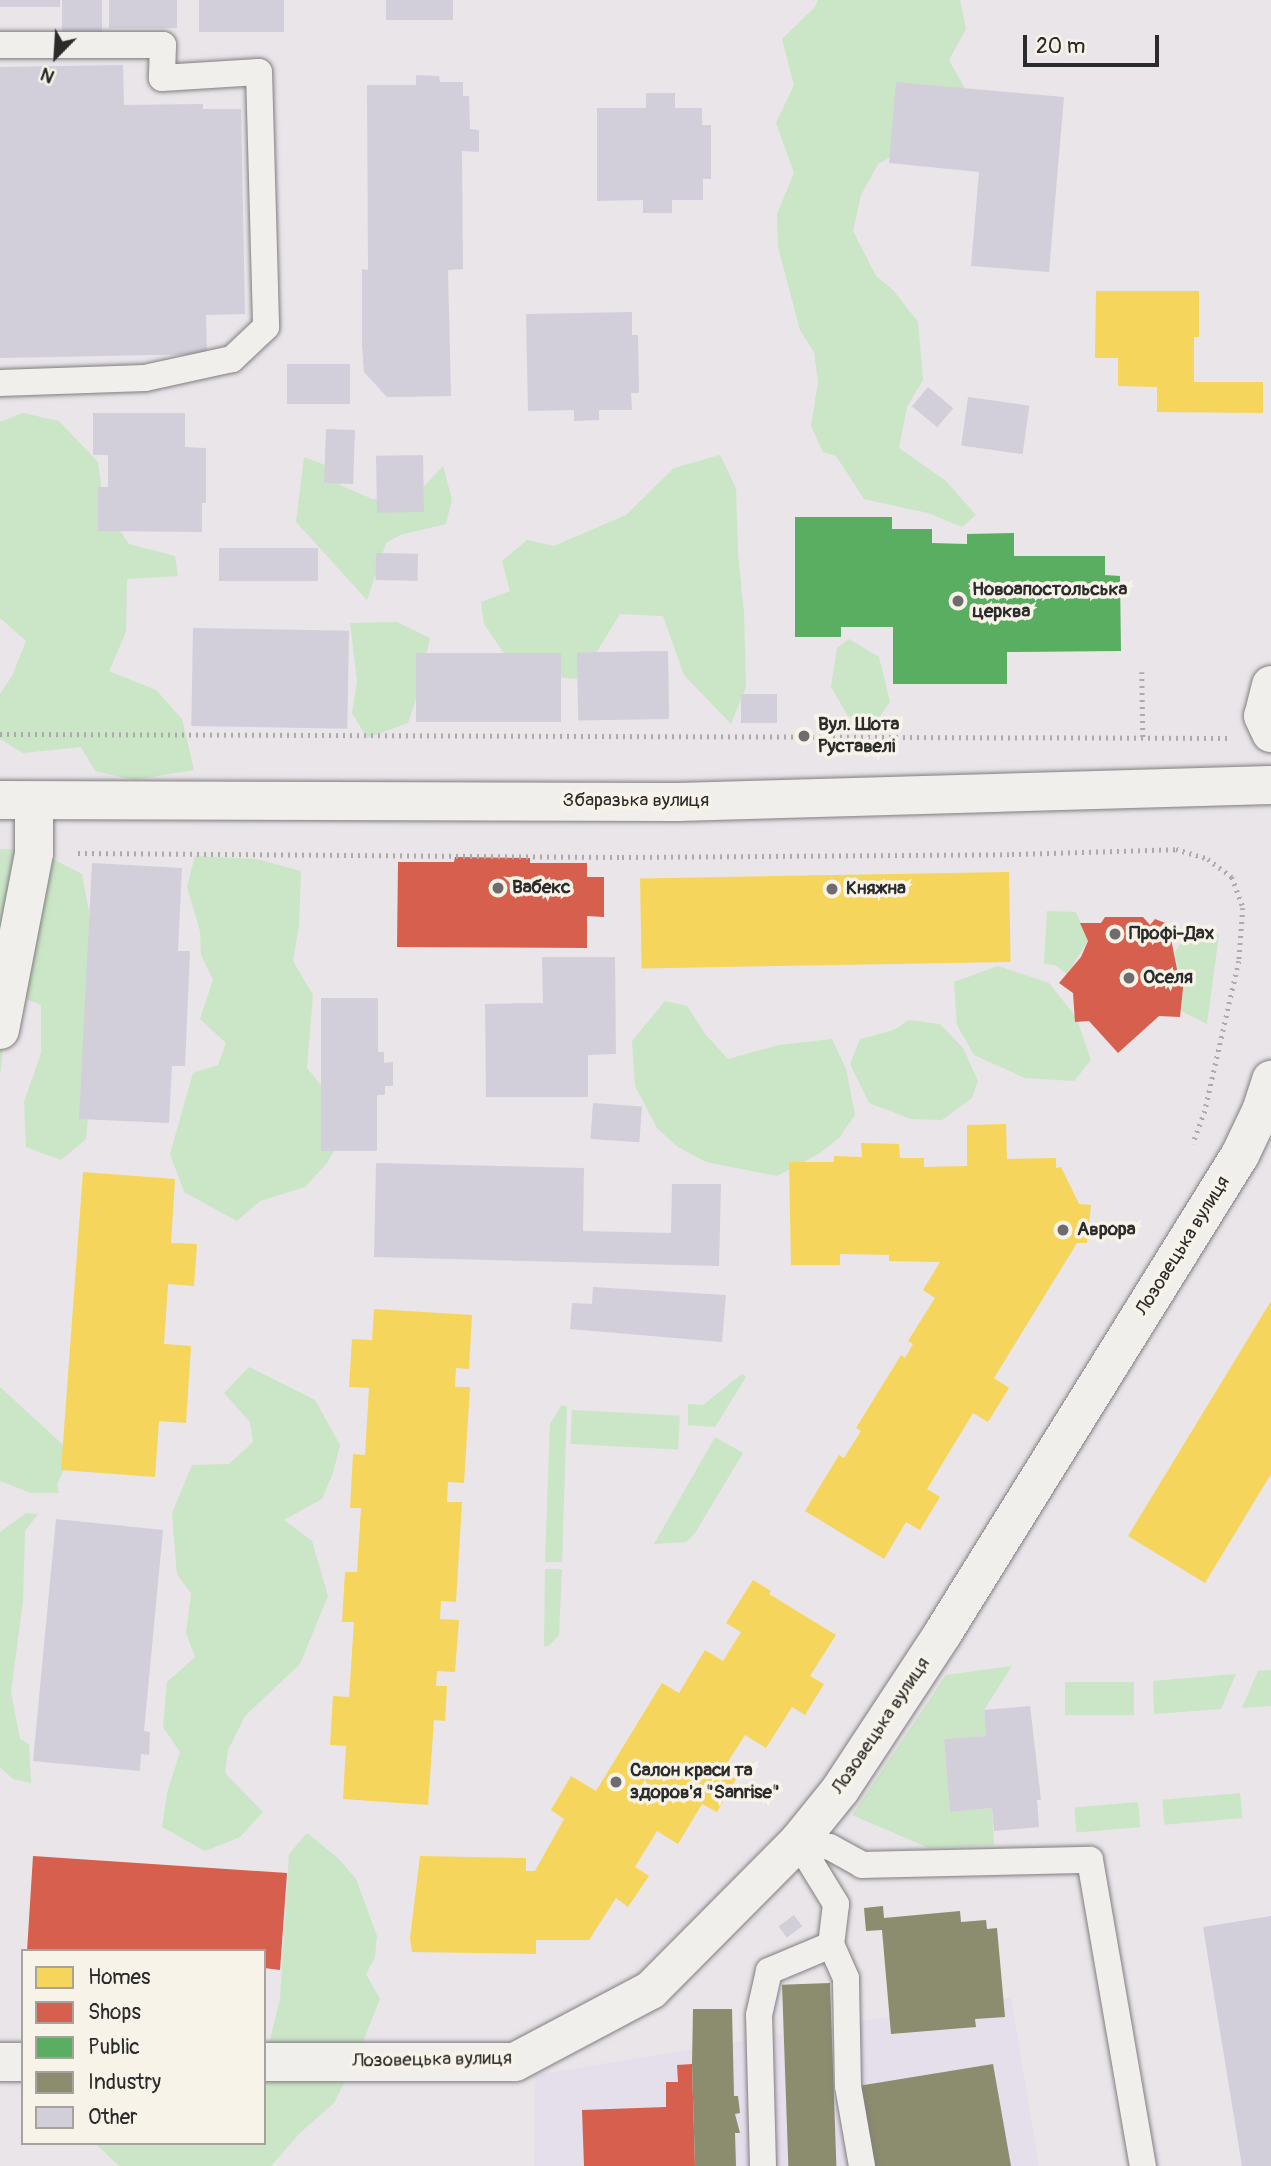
<!DOCTYPE html>
<html>
<head>
<meta charset="utf-8">
<style>
  body { margin:0 }
  #map { position:relative; width:1271px; height:2166px; overflow:hidden; background:#e9e5e9; font-family:Pangolin,sans-serif }
  div>[style] { position:absolute }
  .built>* { inset:0; background:#e5deeb }
  .green>* { inset:0; background:#cae6c6; transform-origin:0 0 }
  .homes>* { inset:0; background:#f6d55c; transform-origin:0 0 }
  .shops>* { inset:0; background:#d6604d }
  .public>* { inset:0; background:#5aae61 }
  .industry>* { inset:0; background:#8c8c6e; transform-origin:0 0 }
  .building>* { inset:0; background:#d2cfda; transform-origin:0 0 }
  .path>* { height:4.5px; margin-top:-2.25px; transform-origin:0; background:repeating-linear-gradient(90deg,#adabaa 0 2px,transparent 0 7px) }
  .roads { filter:drop-shadow(0 0 2px #807f80) drop-shadow(0 0 2px #807f80) }
  .lane>* { height:26px; margin:-13px; padding:0 13px; transform-origin:13px; border-radius:13px; background:#f1efec }
  .street>* { height:38px; margin:-19px; padding:0 19px; transform-origin:19px; border-radius:19px; background:#f1efec }
  .secondary>* { height:38px; margin:-19px; padding:0 19px; transform-origin:19px; border-radius:19px; background:#f1efec }
  .dots>* { width:19px; height:19px; translate:-50% -50%; box-sizing:border-box; border:4px solid #f7f3e8; border-radius:50% }
  span { translate:-50% -50%; white-space:nowrap; text-align:center; line-height:1.15; -webkit-text-stroke:7px #f7f3e8; paint-order:stroke }
  .poi-label { font-size:19px; color:#2b2b2b; font-weight:700 }
  .left { translate:0 -50%; text-align:left }
  .street-label { font-size:19px; color:#2b2b2b }
  .legend { position:absolute; left:21px; top:1949px; width:245px; height:196px; box-sizing:border-box; background:#f7f3e8; border:2px solid #a5a39c; margin:0; padding:9px 12px; list-style:none; font-size:21px; color:#2b2b2b }
  .legend li { display:flex; align-items:center; gap:14px; height:35px }
  .legend b { width:35px; border:2px solid #a5a39c }
  .north { position:absolute; left:21px; top:21px; width:70px; height:70px; -webkit-text-stroke:5px #f7f3e8; paint-order:stroke; rotate:204deg; font-size:19px; font-weight:700; line-height:28px; text-align:center; color:#2b2b2b }
  .north::after { content:''; display:block; margin:auto; width:24px; height:32px; background:#2b2b2b; clip-path:polygon(50% 0,100% 100%,50% 72%,0 100%) }
  .scale { position:absolute; left:1023px; top:35px; width:136px; height:32px; box-sizing:border-box; border:4px solid #2b2b2b; border-top:0; padding-left:9px; font-size:21px; line-height:24px; white-space:nowrap; color:#2b2b2b; -webkit-text-stroke:5px #f7f3e8; paint-order:stroke }
</style>
</head>
<body>
<div id="map">
  <div class="built">
    <div style="clip-path:polygon(1011px 1997px,1039px 2166px,534px 2166px,535px 2075px)"></div>
  </div>
  <div class="green">
    <div style="clip-path:polygon(818px 0,960px 0,966px 29px,949px 60px,964px 87px,972px 123px,914px 144px,878px 164px,861px 195px,853px 231px,876px 276px,893px 290px,918px 322px,923px 380px,907px 407px,899px 448px,946px 481px,976px 515px,962px 527px,928px 513px,864px 499px,836px 456px,823px 452px,811px 426px,818px 382px,814px 352px,800px 330px,778px 247px,777px 214px,794px 173px,776px 123px,794px 85px,782px 39px,815px 7px)"></div>
    <div style="clip-path:polygon(23px 413px,59px 421px,98px 462px,104px 507px,129px 544px,175px 556px,178px 576px,127px 579px,126px 632px,109px 671px,156px 690px,182px 719px,194px 770px,134px 780px,95px 771px,81px 747px,23px 753px,0 739px,0 694px,12px 676px,26px 641px,0 618px,0 422px)"></div>
    <div style="clip-path:polygon(720px 455px,736px 488px,738px 553px,744px 613px,746px 687px,731px 724px,684px 675px,663px 616px,620px 614px,580px 679px,550px 677px,503px 652px,484px 624px,481px 602px,510px 591px,502px 561px,527px 540px,554px 546px,626px 515px,674px 468px)"></div>
    <div style="clip-path:polygon(304px 457px,338px 470px,340px 485px,372px 499px,415px 496px,443px 466px,452px 499px,446px 524px,400px 535px,386px 543px,367px 600px,296px 522px)"></div>
    <div style="clip-path:polygon(397px 622px,430px 638px,415px 702px,408px 723px,367px 738px,352px 713px,357px 681px,350px 623px)"></div>
    <div style="clip-path:polygon(849px 639px,879px 657px,890px 702px,878px 719px,848px 716px,831px 687px,837px 648px)"></div>
    <div style="clip-path:polygon(0 849px,35px 850px,82px 874px,101px 977px,86px 1139px,61px 1160px,26px 1147px,24px 1102px,41px 1053px,41px 1005px,20px 996px,6px 1024px,0 1076px)"></div>
    <div style="clip-path:polygon(195px 856px,256px 859px,301px 871px,299px 926px,293px 961px,313px 995px,307px 1068px,342px 1111px,346px 1129px,327px 1163px,305px 1187px,260px 1201px,237px 1221px,184px 1192px,170px 1154px,193px 1073px,218px 1065px,226px 1043px,200px 1019px,213px 980px,201px 955px,200px 931px,187px 887px)"></div>
    <div style="clip-path:polygon(1047px 911px,1076px 912px,1088px 941px,1067px 974px,1055px 965px,1044px 964px)"></div>
    <div style="clip-path:polygon(1196px 930px,1219px 935px,1207px 1024px,1181px 1011px,1184px 979px,1178px 974px,1175px 952px,1189px 931px)"></div>
    <div style="clip-path:polygon(998px 966px,1049px 983px,1076px 1017px,1091px 1060px,1074px 1081px,1025px 1078px,974px 1055px,957px 1025px,954px 982px)"></div>
    <div style="clip-path:polygon(665px 1001px,687px 1006px,706px 1035px,728px 1059px,779px 1045px,832px 1039px,846px 1069px,855px 1115px,839px 1138px,820px 1153px,777px 1176px,706px 1162px,678px 1147px,657px 1128px,635px 1086px,632px 1041px)"></div>
    <div style="clip-path:polygon(909px 1020px,940px 1024px,963px 1048px,978px 1081px,972px 1098px,942px 1120px,911px 1119px,869px 1103px,850px 1064px,860px 1039px,894px 1030px)"></div>
    <div style="clip-path:polygon(249px 1367px,315px 1400px,340px 1445px,333px 1473px,322px 1499px,284px 1520px,312px 1541px,328px 1596px,300px 1664px,245px 1716px,228px 1750px,225px 1773px,263px 1812px,240px 1837px,205px 1851px,162px 1827px,167px 1793px,180px 1752px,163px 1727px,167px 1682px,195px 1657px,186px 1633px,191px 1593px,177px 1575px,172px 1513px,192px 1465px,229px 1464px,253px 1442px,250px 1422px,224px 1393px)"></div>
    <div style="clip-path:polygon(742px 1374px,746px 1377px,715px 1427px,688px 1425px,688px 1404px,703px 1405px)"></div>
    <div style="clip-path:polygon(0 1387px,72px 1453px,57px 1484px,59px 1493px,31px 1493px,0 1481px)"></div>
    <div style="clip-path:polygon(561px 1406px,567px 1406px,562px 1562px,545px 1562px,550px 1424px)"></div>
    <div style="left:572px;top:1410px;width:108px;height:34px;rotate:3deg"></div>
    <div style="clip-path:polygon(715px 1437px,743px 1453px,695px 1533px,686px 1542px,654px 1544px)"></div>
    <div style="clip-path:polygon(26px 1513px,38px 1514px,25px 1531px,23px 1601px,11px 1692px,20px 1739px,29px 1744px,31px 1783px,13px 1779px,0 1767px,0 1532px)"></div>
    <div style="clip-path:polygon(545px 1569px,562px 1569px,559px 1635px,549px 1646px,544px 1646px)"></div>
    <div style="clip-path:polygon(1012px 1666px,984px 1710px,986px 1736px,944px 1739px,950px 1812px,992px 1808px,994px 1845px,929px 1848px,852px 1815px,946px 1675px)"></div>
    <div style="clip-path:polygon(1271px 1670px,1271px 1706px,1242px 1708px,1258px 1671px)"></div>
    <div style="clip-path:polygon(1236px 1674px,1221px 1709px,1154px 1714px,1153px 1681px)"></div>
    <div style="left:1134px;top:1682px;width:33px;height:69px;rotate:90deg"></div>
    <div style="left:1240px;top:1793px;width:25px;height:78px;rotate:85deg"></div>
    <div style="left:1138px;top:1802px;width:25px;height:64px;rotate:85deg"></div>
    <div style="clip-path:polygon(307px 1833px,338px 1858px,356px 1879px,377px 1936px,375px 1957px,366px 1974px,380px 1999px,356px 2059px,334px 2103px,300px 2133px,271px 2166px,119px 2166px,95px 2143px,264px 2143px,264px 2064px,280px 1999px,289px 1854px)"></div>
  </div>
  <div class="homes">
    <div style="clip-path:polygon(1096px 291px,1199px 291px,1199px 337px,1194px 337px,1194px 382px,1263px 382px,1263px 413px,1157px 412px,1157px 387px,1118px 386px,1118px 358px,1095px 358px)"></div>
    <div style="left:1009px;top:872px;width:90px;height:369px;rotate:89deg"></div>
    <div style="clip-path:polygon(1006px 1124px,1007px 1159px,1056px 1158px,1056px 1168px,1061px 1167px,1079px 1204px,1091px 1205px,1087px 1243px,1077px 1243px,994px 1378px,1009px 1388px,988px 1422px,973px 1413px,927px 1489px,940px 1497px,920px 1530px,906px 1522px,884px 1559px,805px 1511px,839px 1455px,844px 1458px,861px 1431px,856px 1428px,901px 1355px,905px 1358px,913px 1344px,908px 1341px,935px 1298px,923px 1290px,940px 1262px,889px 1261px,889px 1255px,840px 1254px,840px 1265px,791px 1265px,789px 1162px,834px 1162px,834px 1156px,862px 1157px,861px 1143px,899px 1144px,900px 1158px,924px 1158px,924px 1167px,967px 1166px,967px 1125px)"></div>
    <div style="clip-path:polygon(83px 1172px,175px 1179px,171px 1243px,197px 1244px,194px 1286px,168px 1284px,164px 1344px,191px 1346px,186px 1423px,159px 1421px,155px 1477px,61px 1470px)"></div>
    <div style="clip-path:polygon(1271px 1301px,1271px 1474px,1205px 1583px,1128px 1536px)"></div>
    <div style="clip-path:polygon(374px 1309px,472px 1315px,469px 1369px,456px 1368px,455px 1387px,470px 1387px,464px 1483px,448px 1482px,447px 1502px,462px 1502px,456px 1602px,441px 1601px,440px 1619px,459px 1620px,455px 1672px,437px 1671px,436px 1686px,447px 1686px,445px 1721px,434px 1720px,428px 1805px,343px 1799px,346px 1746px,330px 1745px,333px 1696px,349px 1697px,354px 1622px,342px 1622px,345px 1572px,357px 1572px,361px 1508px,350px 1508px,353px 1454px,365px 1455px,369px 1388px,349px 1387px,352px 1339px,372px 1340px)"></div>
    <div style="clip-path:polygon(753px 1580px,771px 1591px,769px 1594px,836px 1635px,810px 1676px,824px 1684px,805px 1715px,792px 1707px,766px 1748px,745px 1735px,722px 1771px,736px 1779px,717px 1812px,702px 1804px,678px 1844px,657px 1831px,635px 1867px,649px 1876px,628px 1907px,616px 1898px,589px 1940px,536px 1940px,536px 1954px,412px 1952px,410px 1938px,420px 1856px,526px 1858px,526px 1871px,535px 1871px,564px 1819px,551px 1810px,571px 1776px,596px 1791px,662px 1683px,679px 1693px,705px 1650px,723px 1661px,741px 1632px,726px 1623px)"></div>
  </div>
  <div class="shops">
    <div style="clip-path:polygon(455px 857px,530px 858px,530px 863px,587px 863px,587px 877px,604px 877px,604px 917px,587px 916px,587px 948px,397px 947px,398px 862px,454px 862px)"></div>
    <div style="clip-path:polygon(1105px 917px,1143px 917px,1150px 925px,1155px 919px,1168px 924px,1178px 974px,1184px 979px,1180px 1017px,1159px 1016px,1118px 1053px,1089px 1021px,1075px 1022px,1073px 993px,1059px 983px,1081px 957px,1088px 941px,1080px 923px,1101px 923px)"></div>
    <div style="clip-path:polygon(33px 1856px,287px 1873px,280px 1970px,264px 1968px,264px 1951px,27px 1951px)"></div>
    <div style="clip-path:polygon(692px 2064px,695px 2166px,584px 2166px,582px 2110px,666px 2107px,666px 2082px,678px 2082px,677px 2065px)"></div>
  </div>
  <div class="public">
    <div style="clip-path:polygon(795px 517px,892px 517px,892px 529px,932px 529px,932px 543px,967px 544px,967px 534px,1014px 533px,1014px 556px,1105px 556px,1105px 575px,1120px 576px,1121px 651px,1007px 652px,1007px 684px,893px 684px,893px 627px,841px 627px,841px 637px,795px 637px)"></div>
  </div>
  <div class="industry">
    <div style="clip-path:polygon(883px 1906px,884px 1918px,960px 1911px,961px 1922px,986px 1920px,987px 1929px,997px 1928px,1005px 2017px,975px 2019px,976px 2027px,891px 2034px,882px 1930px,866px 1931px,864px 1908px)"></div>
    <div style="left:830px;top:1983px;width:183px;height:48px;rotate:88deg"></div>
    <div style="clip-path:polygon(693px 2009px,732px 2009px,734px 2096px,738px 2096px,740px 2113px,735px 2114px,740px 2133px,735px 2133px,736px 2166px,695px 2166px,692px 2064px)"></div>
    <div style="clip-path:polygon(993px 2064px,1011px 2166px,871px 2166px,858px 2086px)"></div>
  </div>
  <div class="building">
    <div style="left:0;top:0;width:60px;height:7px"></div>
    <div style="left:62px;top:0;width:40px;height:32px"></div>
    <div style="left:109px;top:0;width:68px;height:28px"></div>
    <div style="left:199px;top:0;width:85px;height:32px"></div>
    <div style="left:386px;top:0;width:67px;height:20px"></div>
    <div style="clip-path:polygon(123px 65px,124px 105px,203px 104px,203px 109px,241px 109px,245px 314px,206px 315px,207px 354px,0 358px,0 67px)"></div>
    <div style="clip-path:polygon(416px 75px,439px 76px,440px 82px,463px 82px,463px 96px,469px 96px,470px 129px,479px 130px,479px 152px,462px 151px,463px 269px,448px 270px,451px 396px,387px 397px,364px 372px,362px 345px,362px 269px,368px 270px,367px 85px,416px 85px)"></div>
    <div style="clip-path:polygon(896px 82px,1064px 97px,1049px 272px,971px 266px,979px 172px,889px 163px)"></div>
    <div style="clip-path:polygon(646px 93px,675px 93px,675px 108px,702px 108px,702px 125px,711px 125px,711px 179px,703px 179px,703px 200px,672px 200px,672px 213px,643px 213px,643px 200px,597px 201px,597px 108px,646px 108px)"></div>
    <div style="clip-path:polygon(632px 312px,632px 335px,638px 335px,639px 393px,631px 393px,632px 410px,599px 410px,599px 420px,574px 421px,574px 410px,528px 411px,526px 314px)"></div>
    <div style="left:287px;top:364px;width:63px;height:40px"></div>
    <div style="left:928px;top:387px;width:33px;height:25px;rotate:40deg"></div>
    <div style="left:968px;top:397px;width:62px;height:49px;rotate:8deg"></div>
    <div style="clip-path:polygon(93px 413px,185px 413px,185px 447px,206px 448px,206px 503px,202px 503px,202px 532px,98px 531px,98px 487px,108px 487px,108px 455px,93px 455px)"></div>
    <div style="left:326px;top:429px;width:29px;height:54px;rotate:2deg"></div>
    <div style="left:423px;top:455px;width:57px;height:47px;rotate:89deg"></div>
    <div style="left:219px;top:548px;width:99px;height:33px"></div>
    <div style="left:376px;top:553px;width:42px;height:27px;rotate:1deg"></div>
    <div style="left:193px;top:628px;width:156px;height:98px;rotate:1deg"></div>
    <div style="left:668px;top:651px;width:68px;height:91px;rotate:89deg"></div>
    <div style="left:416px;top:653px;width:145px;height:69px"></div>
    <div style="left:741px;top:694px;width:36px;height:29px"></div>
    <div style="clip-path:polygon(92px 863px,182px 868px,178px 951px,190px 951px,185px 1066px,172px 1066px,169px 1123px,79px 1119px)"></div>
    <div style="clip-path:polygon(542px 957px,615px 957px,616px 1054px,588px 1055px,588px 1097px,486px 1097px,485px 1004px,543px 1003px)"></div>
    <div style="clip-path:polygon(321px 998px,378px 998px,378px 1052px,384px 1052px,384px 1063px,393px 1062px,393px 1086px,385px 1086px,385px 1095px,377px 1095px,377px 1151px,321px 1151px)"></div>
    <div style="left:593px;top:1103px;width:49px;height:36px;rotate:4deg"></div>
    <div style="clip-path:polygon(376px 1163px,584px 1168px,583px 1231px,671px 1233px,672px 1184px,721px 1184px,719px 1266px,374px 1257px)"></div>
    <div style="clip-path:polygon(593px 1287px,726px 1295px,722px 1342px,570px 1329px,572px 1303px,592px 1304px)"></div>
    <div style="clip-path:polygon(56px 1519px,163px 1530px,144px 1731px,150px 1732px,149px 1755px,141px 1754px,140px 1771px,33px 1761px)"></div>
    <div style="clip-path:polygon(1030px 1706px,1041px 1800px,1037px 1800px,1039px 1827px,994px 1831px,992px 1808px,950px 1812px,944px 1739px,986px 1736px,984px 1710px)"></div>
    <div style="left:794px;top:1915px;width:14px;height:19px;rotate:54deg"></div>
    <div style="clip-path:polygon(1271px 1916px,1271px 2166px,1242px 2166px,1203px 1927px)"></div>
  </div>
  <div class="path">
    <div style="left:1142px;top:672px;width:67px;rotate:89.1deg"></div>
    <div style="left:0;top:734px;width:1228px;rotate:0.19deg"></div>
    <div style="left:78px;top:853px;width:544px;rotate:0.42deg"></div>
    <div style="left:622px;top:857px;width:390px;rotate:-0.4deg"></div>
    <div style="left:1012px;top:854px;width:164px;rotate:-1.7deg"></div>
    <div style="left:1176px;top:849px;width:34px;rotate:17deg"></div>
    <div style="left:1208px;top:859px;width:30px;rotate:37deg"></div>
    <div style="left:1232px;top:877px;width:33px;rotate:70deg"></div>
    <div style="left:1243px;top:908px;width:53px;rotate:94.3deg"></div>
    <div style="left:1239px;top:961px;width:154px;rotate:102.8deg"></div>
    <div style="left:1205px;top:1111px;width:35px;rotate:110deg"></div>
  </div>
  <div class="roads">
    <div class="lane">
      <div style="left:0;top:45px;width:163px"></div>
      <div style="left:163px;top:45px;width:33px;rotate:92deg"></div>
      <div style="left:162px;top:78px;width:97px;rotate:-3.5deg"></div>
      <div style="left:259px;top:72px;width:255px;rotate:88.4deg"></div>
      <div style="left:266px;top:327px;width:47px;rotate:136.7deg"></div>
      <div style="left:232px;top:359px;width:89px;rotate:167.7deg"></div>
      <div style="left:145px;top:378px;width:145px;rotate:178deg"></div>
      <div style="left:763px;top:2166px;width:151px;rotate:-91.5deg"></div>
      <div style="left:759px;top:2015px;width:45px;rotate:-77.2deg"></div>
      <div style="left:769px;top:1971px;width:67px;rotate:-22.8deg"></div>
      <div style="left:862px;top:2166px;width:81px;rotate:-99.9deg"></div>
      <div style="left:848px;top:2086px;width:108px;rotate:-91.1deg"></div>
      <div style="left:846px;top:1978px;width:36px;rotate:-114deg"></div>
      <div style="left:831px;top:1945px;width:41px;rotate:-83deg"></div>
      <div style="left:836px;top:1904px;width:73px;rotate:-121.5deg"></div>
      <div style="left:798px;top:1842px;width:32px;rotate:9deg"></div>
      <div style="left:830px;top:1847px;width:37px;rotate:29deg"></div>
      <div style="left:862px;top:1865px;width:228px;rotate:-1.3deg"></div>
      <div style="left:1090px;top:1860px;width:311px;rotate:80.2deg"></div>
    </div>
    <div class="street">
      <div style="left:1271px;top:685px;width:32px;rotate:104deg"></div>
      <div style="left:1263px;top:716px;width:19px;rotate:65deg"></div>
      <div style="left:0;top:1030px;width:180px;rotate:-79.1deg"></div>
      <div style="left:34px;top:853px;width:52px;rotate:-90deg"></div>
      <div style="left:0;top:2062px;width:23px"></div>
      <div style="left:264px;top:2062px;width:251px"></div>
      <div style="left:515px;top:2062px;width:154px;rotate:-27.9deg"></div>
      <div style="left:651px;top:1990px;width:209px;rotate:-45.2deg"></div>
      <div style="left:798px;top:1842px;width:67px;rotate:-51.1deg"></div>
      <div style="left:840px;top:1790px;width:188px;rotate:-56.7deg"></div>
      <div style="left:943px;top:1633px;width:563px;rotate:-58.15deg"></div>
      <div style="left:1240px;top:1155px;width:49px;rotate:-64.5deg"></div>
      <div style="left:1261px;top:1111px;width:33px;rotate:-72deg"></div>
    </div>
    <div class="secondary">
      <div style="left:0;top:800px;width:678px;rotate:0.17deg"></div>
      <div style="left:678px;top:802px;width:593px;rotate:-1.64deg"></div>
    </div>
  </div>
  <div class="dots">
    <div style="left:958px;top:601px;background:#6e6c6e"></div>
    <div style="left:804px;top:736px;background:#6e6c6e"></div>
    <div style="left:498px;top:888px;background:#6e6c6e"></div>
    <div style="left:832px;top:889px;background:#6e6c6e"></div>
    <div style="left:1115px;top:934px;background:#6e6c6e"></div>
    <div style="left:1129px;top:978px;background:#6e6c6e"></div>
    <div style="left:1063px;top:1230px;background:#6e6c6e"></div>
    <div style="left:616px;top:1782px;background:#6e6c6e"></div>
  </div>
  <div class="poi-label">
    <span class="left" style="left:972px;top:601px">Новоапостольська<br>церква</span>
    <span class="left" style="left:818px;top:736px">Вул. Шота<br>Руставелі</span>
    <span class="left" style="left:512px;top:888px">Вабекс</span>
    <span class="left" style="left:846px;top:889px">Княжна</span>
    <span class="left" style="left:1129px;top:934px">Профі-Дах</span>
    <span class="left" style="left:1143px;top:978px">Оселя</span>
    <span class="left" style="left:1077px;top:1230px">Аврора</span>
    <span class="left" style="left:630px;top:1782px">Салон краси та<br>здоров'я "Sanrise"</span>
  </div>
  <div class="street-label">
    <span style="left:636px;top:801px">Збаразька вулиця</span>
    <span style="left:1183px;top:1246px;rotate:-58deg">Лозовецька вулиця</span>
    <span style="left:881px;top:1726px;rotate:-56deg">Лозовецька вулиця</span>
    <span style="left:432px;top:2060px;rotate:-1deg">Лозовецька вулиця</span>
  </div>
  <ul class="legend">
  <li><b style="height:19px;background:#f6d55c"></b>Homes</li>
  <li><b style="height:19px;background:#d6604d"></b>Shops</li>
  <li><b style="height:19px;background:#5aae61"></b>Public</li>
  <li><b style="height:19px;background:#8c8c6e"></b>Industry</li>
  <li><b style="height:19px;background:#d2cfda"></b>Other</li>
  </ul>
  <div class="north">N</div>
  <div class="scale">20 m</div>
</div>
</body>
</html>
